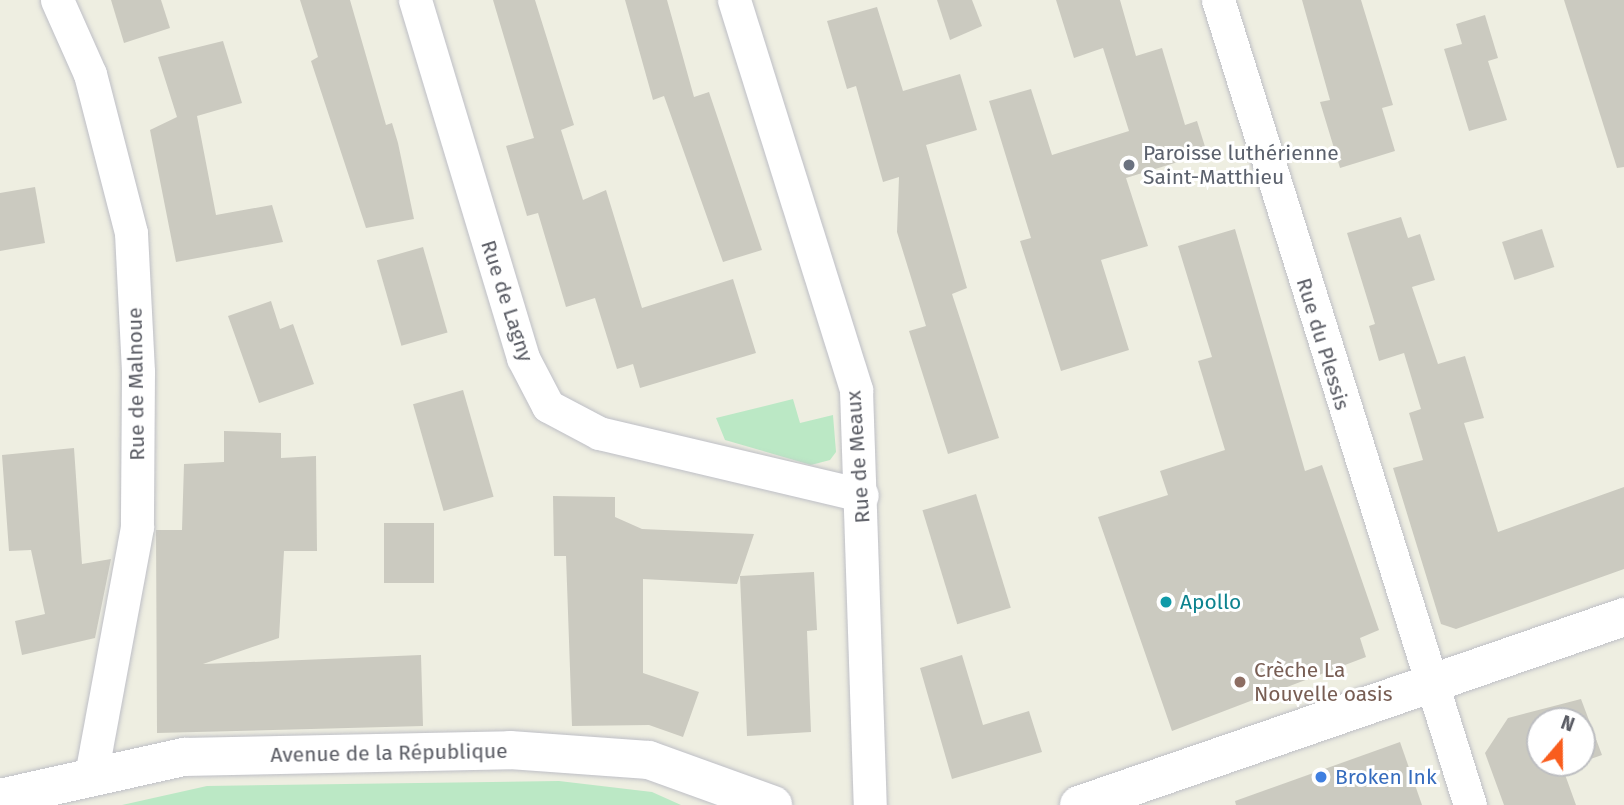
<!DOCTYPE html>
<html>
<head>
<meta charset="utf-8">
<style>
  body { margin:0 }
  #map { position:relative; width:1624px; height:805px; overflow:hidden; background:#eeeee1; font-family:"Fira Sans",sans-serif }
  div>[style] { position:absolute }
  .green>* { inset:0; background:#bbe8c5 }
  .building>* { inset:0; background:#cbcac0; transform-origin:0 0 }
  .roads { filter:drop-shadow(0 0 2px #bebfc6) drop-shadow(0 0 2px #bebfc6) }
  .street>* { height:33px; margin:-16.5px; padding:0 16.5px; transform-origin:16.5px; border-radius:16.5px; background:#fff }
  .secondary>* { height:38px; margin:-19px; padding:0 19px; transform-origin:19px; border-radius:19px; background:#fff }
  .dots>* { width:19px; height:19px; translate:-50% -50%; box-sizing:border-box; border:4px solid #fff; border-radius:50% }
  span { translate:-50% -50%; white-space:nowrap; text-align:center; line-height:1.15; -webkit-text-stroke:6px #fff; paint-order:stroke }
  .worship-label { font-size:21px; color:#5b616d }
  .left { translate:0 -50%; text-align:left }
  .street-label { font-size:21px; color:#5a5c64 }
  .culture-label { font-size:21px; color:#0d838f }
  .education-label { font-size:21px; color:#785e54 }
  .shop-label { font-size:21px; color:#366cbe }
  .north { position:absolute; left:1526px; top:707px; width:70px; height:70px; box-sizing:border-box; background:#fff; border:2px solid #bdbec1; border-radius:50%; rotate:20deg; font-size:19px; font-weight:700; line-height:28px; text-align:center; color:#5a5c64 }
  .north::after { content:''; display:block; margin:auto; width:24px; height:32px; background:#f95d1d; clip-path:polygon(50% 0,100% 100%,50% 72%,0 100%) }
</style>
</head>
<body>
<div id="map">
  <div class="green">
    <div style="clip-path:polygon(793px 399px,800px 423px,833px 415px,836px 452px,830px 460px,811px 465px,725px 440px,716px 418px)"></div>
    <div style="clip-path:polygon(559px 781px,652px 792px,681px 805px,122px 805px,207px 786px)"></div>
  </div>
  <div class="building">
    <div style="clip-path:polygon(111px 0,161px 0,170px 28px,124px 43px)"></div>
    <div style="clip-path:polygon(300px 0,350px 0,386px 125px,392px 123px,398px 143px,414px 219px,366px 228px,311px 61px,318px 57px)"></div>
    <div style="clip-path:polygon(493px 0,535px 0,574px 125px,561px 130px,583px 200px,606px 190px,642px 308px,733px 279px,756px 353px,640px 388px,633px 364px,617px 369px,595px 298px,566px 307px,538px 213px,527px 216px,506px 146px,534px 138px)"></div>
    <div style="clip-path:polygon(625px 0,667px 0,694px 97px,709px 92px,762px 250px,723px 262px,664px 96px,653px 100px)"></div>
    <div style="clip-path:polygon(937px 0,972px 0,982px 26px,950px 40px)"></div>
    <div style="clip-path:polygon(1056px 0,1120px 0,1136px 56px,1162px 48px,1185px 125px,1197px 121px,1207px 153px,1126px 178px,1148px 246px,1101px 260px,1129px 350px,1061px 371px,1020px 241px,1031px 238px,989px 101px,1031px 89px,1052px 155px,1129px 131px,1103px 48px,1074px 58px)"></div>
    <div style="clip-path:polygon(1302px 0,1361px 0,1393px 105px,1382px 108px,1395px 151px,1340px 168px,1320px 102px,1330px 100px)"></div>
    <div style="clip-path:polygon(1564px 0,1624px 0,1624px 167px,1617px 168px)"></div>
    <div style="clip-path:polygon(877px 7px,903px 91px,960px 74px,977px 130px,926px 145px,967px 288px,952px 294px,999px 438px,948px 454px,909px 331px,926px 326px,897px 232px,899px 177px,883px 182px,856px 86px,847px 89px,827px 21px)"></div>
    <div style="clip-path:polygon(1485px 15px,1498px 58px,1488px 61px,1507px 120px,1469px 131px,1444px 49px,1462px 44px,1456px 24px)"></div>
    <div style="clip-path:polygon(223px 41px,242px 103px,197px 116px,216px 215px,272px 205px,283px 242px,176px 262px,150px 130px,177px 117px,158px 57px)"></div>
    <div style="clip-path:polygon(35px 187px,45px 243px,0 251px,0 193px)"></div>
    <div style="clip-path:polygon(1401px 217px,1408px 238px,1420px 234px,1435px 280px,1412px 287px,1438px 364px,1465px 356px,1484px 418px,1464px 423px,1498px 532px,1624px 487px,1624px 569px,1456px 629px,1441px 624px,1393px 468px,1423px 460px,1409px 413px,1421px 409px,1404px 353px,1379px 361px,1369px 326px,1375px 324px,1347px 233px)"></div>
    <div style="clip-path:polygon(1235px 229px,1305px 471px,1322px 465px,1379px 630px,1360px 638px,1366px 657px,1172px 731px,1098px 517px,1168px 495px,1160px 471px,1225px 450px,1198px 361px,1212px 357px,1178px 246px)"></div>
    <div style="left:1542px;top:229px;width:40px;height:42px;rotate:72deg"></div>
    <div style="left:423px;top:247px;width:89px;height:48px;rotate:74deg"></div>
    <div style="clip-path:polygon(271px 301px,280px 329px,293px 324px,314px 384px,259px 403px,228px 316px)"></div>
    <div style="left:463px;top:390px;width:111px;height:52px;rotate:74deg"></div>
    <div style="clip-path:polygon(224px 431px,281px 433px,281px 458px,316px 456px,317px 551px,284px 551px,279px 638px,203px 664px,421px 655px,423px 726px,157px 733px,156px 530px,182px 530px,184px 464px,224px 462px)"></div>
    <div style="clip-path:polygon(74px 448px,82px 564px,111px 559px,95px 638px,22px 655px,15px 621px,45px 614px,31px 550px,9px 551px,2px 455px)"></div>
    <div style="left:976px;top:494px;width:119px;height:56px;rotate:73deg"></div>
    <div style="clip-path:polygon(553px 496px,615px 497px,615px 517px,642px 529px,754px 534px,737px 584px,643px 579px,643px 673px,699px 692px,683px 737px,649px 725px,572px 726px,566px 556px,554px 556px)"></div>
    <div style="left:384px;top:523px;width:50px;height:60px"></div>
    <div style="clip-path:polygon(814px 572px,817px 630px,807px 631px,811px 732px,747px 736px,740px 576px)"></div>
    <div style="clip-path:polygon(962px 655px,983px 725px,1029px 711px,1042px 752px,952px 779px,920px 668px)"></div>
    <div style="clip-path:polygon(1581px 699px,1602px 755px,1582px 762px,1582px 721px,1540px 721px,1540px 763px,1580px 763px,1563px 769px,1576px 805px,1504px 805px,1485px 753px,1508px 718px)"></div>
    <div style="clip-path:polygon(1400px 742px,1422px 805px,1236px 805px,1235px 801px)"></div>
  </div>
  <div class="roads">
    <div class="street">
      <div style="left:57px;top:0;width:81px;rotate:66deg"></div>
      <div style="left:90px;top:74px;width:164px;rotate:75.5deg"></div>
      <div style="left:131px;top:233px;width:139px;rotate:87.1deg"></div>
      <div style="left:138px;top:372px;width:155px;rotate:90.4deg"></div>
      <div style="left:137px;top:527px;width:253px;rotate:100.5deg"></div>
      <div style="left:415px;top:0;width:374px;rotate:73.2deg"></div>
      <div style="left:523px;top:358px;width:54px;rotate:62.5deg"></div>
      <div style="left:548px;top:406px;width:58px;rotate:27.9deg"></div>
      <div style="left:599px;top:433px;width:270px;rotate:13.3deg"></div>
      <div style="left:734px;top:0;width:409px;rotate:72.6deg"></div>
      <div style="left:856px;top:390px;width:415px;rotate:88.1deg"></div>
      <div style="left:1218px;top:0;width:844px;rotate:72.62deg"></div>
    </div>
    <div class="secondary">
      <div style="left:0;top:798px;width:189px;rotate:-12.6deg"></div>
      <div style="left:184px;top:757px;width:326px;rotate:-1.2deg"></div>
      <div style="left:510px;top:750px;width:139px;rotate:4.1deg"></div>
      <div style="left:649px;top:760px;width:132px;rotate:19.9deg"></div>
      <div style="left:1079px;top:805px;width:577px;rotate:-19.03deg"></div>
    </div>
  </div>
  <div class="dots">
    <div style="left:1129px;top:165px;background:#6b7280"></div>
    <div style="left:1166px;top:602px;background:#0f9aa8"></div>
    <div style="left:1240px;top:682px;background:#8d6e63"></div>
    <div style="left:1321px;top:777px;background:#3f7fe0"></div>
  </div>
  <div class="worship-label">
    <span class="left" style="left:1143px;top:165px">Paroisse luthérienne<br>Saint-Matthieu</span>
  </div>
  <div class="street-label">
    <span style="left:507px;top:301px;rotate:72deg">Rue de Lagny</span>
    <span style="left:1323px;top:344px;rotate:73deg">Rue du Plessis</span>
    <span style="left:136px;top:384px;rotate:-91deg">Rue de Malnoue</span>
    <span style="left:858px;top:457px;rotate:-94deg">Rue de Meaux</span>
    <span style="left:389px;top:753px;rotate:-1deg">Avenue de la République</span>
  </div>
  <div class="culture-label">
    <span class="left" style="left:1180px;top:602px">Apollo</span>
  </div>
  <div class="education-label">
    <span class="left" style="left:1254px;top:682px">Crèche La<br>Nouvelle oasis</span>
  </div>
  <div class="shop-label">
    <span class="left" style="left:1335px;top:777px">Broken Ink</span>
  </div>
  <div class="north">N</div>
</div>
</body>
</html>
